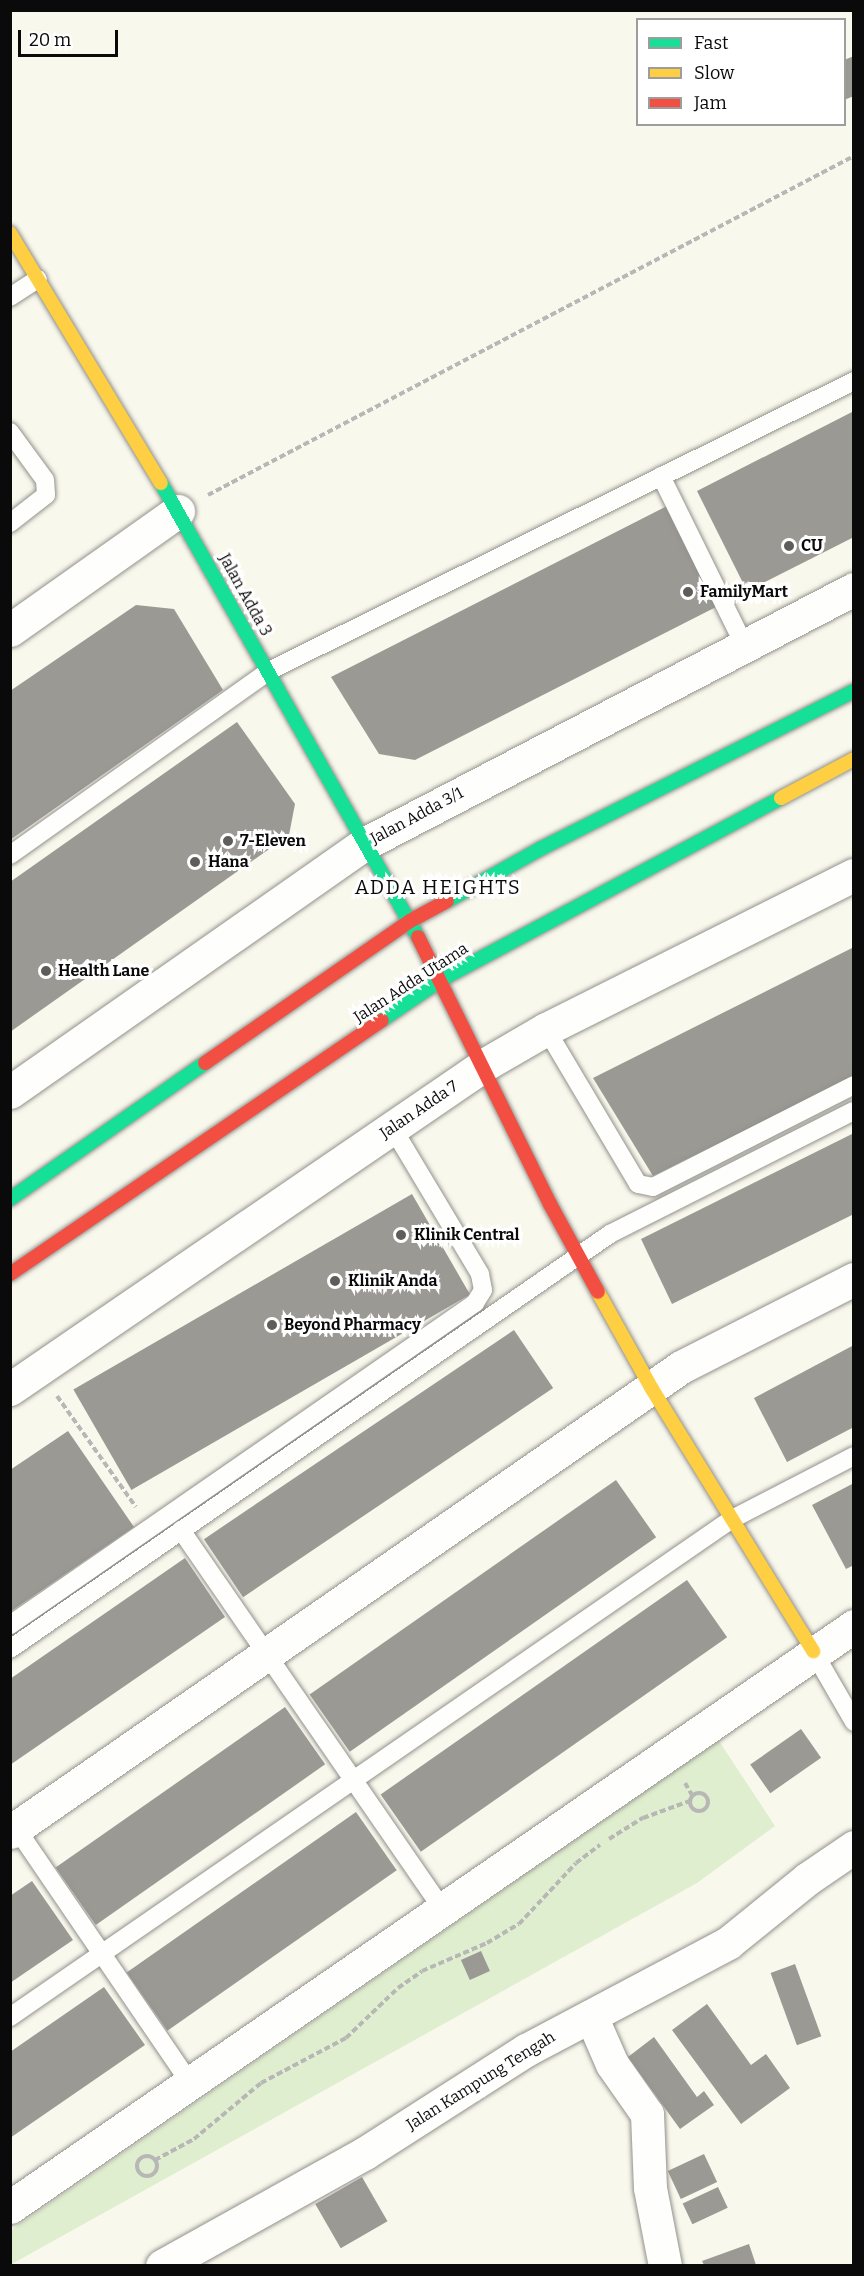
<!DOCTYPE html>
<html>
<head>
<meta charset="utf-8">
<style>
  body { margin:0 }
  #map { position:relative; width:864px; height:2276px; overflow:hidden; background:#f9f8ed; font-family:Bitter,serif }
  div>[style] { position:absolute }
  .green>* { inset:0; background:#dfeece }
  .building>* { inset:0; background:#9b9994; transform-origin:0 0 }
  .path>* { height:4px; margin-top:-2px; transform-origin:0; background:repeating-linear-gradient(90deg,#b7b7b5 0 6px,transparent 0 9px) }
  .path>.ring { margin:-2px; padding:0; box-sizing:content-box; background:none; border:4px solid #b7b7b5; border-radius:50% }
  .roads { filter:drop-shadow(0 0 2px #92918c) drop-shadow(0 0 2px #92918c) }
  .lane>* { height:18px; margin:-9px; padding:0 9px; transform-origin:9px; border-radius:9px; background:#fefefc }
  .street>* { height:33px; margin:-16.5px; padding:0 16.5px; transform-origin:16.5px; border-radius:16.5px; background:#fefefc }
  .fast>* { height:14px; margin:-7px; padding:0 7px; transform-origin:7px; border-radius:7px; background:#16e098 }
  .slow>* { height:14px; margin:-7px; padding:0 7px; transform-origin:7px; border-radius:7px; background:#ffcf43 }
  .jam>* { height:14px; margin:-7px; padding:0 7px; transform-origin:7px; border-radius:7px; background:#f24e42 }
  .dots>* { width:16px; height:16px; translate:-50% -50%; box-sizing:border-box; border:3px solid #fff; border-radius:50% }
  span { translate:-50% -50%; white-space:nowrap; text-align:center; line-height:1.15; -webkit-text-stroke:6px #fff; paint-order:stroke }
  .poi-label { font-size:16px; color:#0a0a0a; font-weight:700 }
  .left { translate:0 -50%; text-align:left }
  .street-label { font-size:16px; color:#0a0a0a }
  .quarter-label { font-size:20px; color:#0a0a0a; letter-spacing:1.5px }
  .frame { position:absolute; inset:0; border:12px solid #0a0a0a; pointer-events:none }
  .legend { position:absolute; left:636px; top:18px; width:210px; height:108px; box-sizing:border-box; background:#fff; border:2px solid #9d9d9d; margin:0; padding:8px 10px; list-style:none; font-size:18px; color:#0a0a0a }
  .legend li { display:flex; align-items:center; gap:12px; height:30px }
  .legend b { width:30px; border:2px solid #9d9d9d }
  .scale { position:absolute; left:18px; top:30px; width:100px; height:27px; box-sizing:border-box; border:3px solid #0a0a0a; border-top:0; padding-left:8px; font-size:18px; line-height:21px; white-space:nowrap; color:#0a0a0a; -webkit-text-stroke:4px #fff; paint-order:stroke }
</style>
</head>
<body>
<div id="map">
  <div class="green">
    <div style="clip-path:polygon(719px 1741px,775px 1826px,697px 1883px,10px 2265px,10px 2231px)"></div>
  </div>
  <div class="building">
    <div style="clip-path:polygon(854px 56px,854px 96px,844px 100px,844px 60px)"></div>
    <div style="clip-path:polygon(854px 411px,854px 537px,747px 591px,697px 491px)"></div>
    <div style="clip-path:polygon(667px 506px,718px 606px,415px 760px,379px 754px,331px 677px)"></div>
    <div style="clip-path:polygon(136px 605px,174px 609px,223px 690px,10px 840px,10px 691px)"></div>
    <div style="clip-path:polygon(237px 722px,295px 804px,289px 835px,10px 1032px,10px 882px)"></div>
    <div style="clip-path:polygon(854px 947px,854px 1076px,653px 1176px,593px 1078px)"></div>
    <div style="clip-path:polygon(854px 1133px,854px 1214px,672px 1304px,641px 1239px)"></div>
    <div style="left:412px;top:1194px;width:116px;height:391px;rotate:60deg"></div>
    <div style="left:514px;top:1330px;width:70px;height:374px;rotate:56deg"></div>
    <div style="clip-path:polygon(854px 1345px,854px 1427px,787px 1462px,754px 1398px)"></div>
    <div style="clip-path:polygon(68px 1431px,134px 1527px,10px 1612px,10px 1470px)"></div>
    <div style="left:616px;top:1480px;width:70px;height:374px;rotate:55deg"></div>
    <div style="clip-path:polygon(854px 1483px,854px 1565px,846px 1569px,812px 1505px)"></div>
    <div style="clip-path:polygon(185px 1558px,225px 1617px,10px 1765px,10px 1679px)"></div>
    <div style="left:687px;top:1580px;width:70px;height:374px;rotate:55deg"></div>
    <div style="left:285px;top:1707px;width:70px;height:280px;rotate:55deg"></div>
    <div style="left:801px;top:1729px;width:35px;height:62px;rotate:55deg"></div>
    <div style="left:356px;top:1812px;width:71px;height:280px;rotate:55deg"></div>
    <div style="clip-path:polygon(32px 1881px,73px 1940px,10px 1983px,10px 1896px)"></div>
    <div style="left:481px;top:1951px;width:22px;height:22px;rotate:66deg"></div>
    <div style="left:795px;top:1964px;width:77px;height:26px;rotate:70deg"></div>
    <div style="clip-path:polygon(104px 1987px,145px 2045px,10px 2138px,10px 2052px)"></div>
    <div style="clip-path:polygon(707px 2004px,751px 2065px,766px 2054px,790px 2088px,741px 2124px,672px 2030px)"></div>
    <div style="clip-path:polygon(654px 2037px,697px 2097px,704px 2091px,714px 2105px,680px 2129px,628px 2057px)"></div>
    <div style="left:704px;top:2154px;width:31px;height:40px;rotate:65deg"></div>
    <div style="left:362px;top:2177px;width:51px;height:54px;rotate:60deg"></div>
    <div style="left:718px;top:2187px;width:23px;height:39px;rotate:65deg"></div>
    <div style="clip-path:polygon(749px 2244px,756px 2265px,704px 2265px,702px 2261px)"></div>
  </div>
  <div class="path">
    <div style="left:208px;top:495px;width:730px;rotate:-27.69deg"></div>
    <div style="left:57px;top:1396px;width:136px;rotate:54.6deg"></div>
    <div style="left:685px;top:1783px;width:14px;rotate:60deg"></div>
    <div class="ring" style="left:690px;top:1793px;width:14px;height:14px"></div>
    <div style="left:609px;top:1839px;width:40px;rotate:-32deg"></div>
    <div style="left:643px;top:1818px;width:50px;rotate:-19.9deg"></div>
    <div class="ring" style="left:137px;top:2156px;width:16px;height:16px"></div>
    <div style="left:155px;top:2160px;width:44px;rotate:-28.3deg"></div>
    <div style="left:194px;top:2139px;width:87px;rotate:-39.9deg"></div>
    <div style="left:261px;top:2083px;width:96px;rotate:-27.9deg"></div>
    <div style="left:346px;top:2038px;width:72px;rotate:-43.9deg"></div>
    <div style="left:398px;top:1988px;width:29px;rotate:-35deg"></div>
    <div style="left:422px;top:1971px;width:71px;rotate:-23.3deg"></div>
    <div style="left:487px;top:1943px;width:37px;rotate:-31deg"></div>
    <div style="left:519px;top:1924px;width:83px;rotate:-46.9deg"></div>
    <div style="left:576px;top:1863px;width:30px;rotate:-37deg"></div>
  </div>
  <div class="roads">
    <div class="lane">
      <div style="left:10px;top:297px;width:33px;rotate:-33deg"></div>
      <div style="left:10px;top:432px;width:59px;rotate:53.9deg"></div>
      <div style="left:45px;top:480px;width:15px;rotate:86deg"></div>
      <div style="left:46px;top:495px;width:46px;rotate:142.1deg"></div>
      <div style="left:661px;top:476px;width:188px;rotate:63.8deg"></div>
      <div style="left:10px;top:855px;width:318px;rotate:-35.4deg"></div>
      <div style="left:269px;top:671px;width:653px;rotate:-26.37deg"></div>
      <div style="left:546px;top:1029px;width:180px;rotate:59.3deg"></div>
      <div style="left:638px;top:1184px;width:15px;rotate:11deg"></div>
      <div style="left:653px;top:1187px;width:225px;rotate:-26.9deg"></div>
      <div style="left:181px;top:1530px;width:460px;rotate:55.4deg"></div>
      <div style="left:10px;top:1625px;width:566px;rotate:-34.7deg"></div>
      <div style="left:475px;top:1303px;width:15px;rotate:-58deg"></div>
      <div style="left:483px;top:1290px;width:16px;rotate:-101deg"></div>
      <div style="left:480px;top:1274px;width:171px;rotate:-120.9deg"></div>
      <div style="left:10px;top:1649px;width:730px;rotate:-34.67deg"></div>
      <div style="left:610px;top:1234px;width:273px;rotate:-26.8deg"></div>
      <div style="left:813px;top:1651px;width:82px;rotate:60deg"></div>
      <div style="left:12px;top:1822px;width:316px;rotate:55.7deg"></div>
      <div style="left:10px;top:2017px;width:877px;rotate:-34.6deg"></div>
      <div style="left:732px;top:1519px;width:137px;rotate:-27.3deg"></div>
    </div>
    <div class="street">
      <div style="left:10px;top:630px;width:206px;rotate:-35.3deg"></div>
      <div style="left:10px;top:1092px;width:434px;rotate:-35deg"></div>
      <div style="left:366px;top:843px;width:550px;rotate:-27.5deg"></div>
      <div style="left:10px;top:1389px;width:574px;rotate:-34.35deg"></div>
      <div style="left:484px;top:1065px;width:72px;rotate:-30.1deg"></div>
      <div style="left:546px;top:1029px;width:344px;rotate:-26.6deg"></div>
      <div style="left:10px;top:1832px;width:816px;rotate:-34.72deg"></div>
      <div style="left:681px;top:1367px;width:194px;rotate:-27deg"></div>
      <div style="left:591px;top:2016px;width:52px;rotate:66.4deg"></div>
      <div style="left:612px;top:2064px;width:61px;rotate:55deg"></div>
      <div style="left:647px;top:2114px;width:74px;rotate:87.7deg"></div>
      <div style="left:650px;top:2188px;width:79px;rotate:79.1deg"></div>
      <div style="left:10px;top:2207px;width:1025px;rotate:-34.54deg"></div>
      <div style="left:162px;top:2266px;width:232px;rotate:-29.1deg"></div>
      <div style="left:365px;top:2153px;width:191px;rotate:-32.6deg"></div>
      <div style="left:526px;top:2050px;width:229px;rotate:-27.9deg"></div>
      <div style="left:728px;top:1943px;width:102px;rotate:-39deg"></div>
      <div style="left:807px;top:1879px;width:57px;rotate:-34.2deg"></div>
    </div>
    <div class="fast">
      <div style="left:161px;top:483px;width:522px;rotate:60.49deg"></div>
      <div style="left:447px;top:901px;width:107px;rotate:-29.2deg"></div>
      <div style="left:540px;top:849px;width:352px;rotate:-26.7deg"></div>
      <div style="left:382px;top:1020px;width:73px;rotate:-34.3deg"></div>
      <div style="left:442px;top:979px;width:384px;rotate:-28.1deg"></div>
      <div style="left:10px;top:1199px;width:238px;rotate:-34.9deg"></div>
    </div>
    <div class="slow">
      <div style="left:10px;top:233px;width:292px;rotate:58.9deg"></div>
      <div style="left:781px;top:798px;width:83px;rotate:-28.1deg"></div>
      <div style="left:598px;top:1292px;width:111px;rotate:60.9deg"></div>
      <div style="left:652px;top:1389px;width:308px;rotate:58.4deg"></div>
    </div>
    <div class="jam">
      <div style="left:418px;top:937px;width:298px;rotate:63.7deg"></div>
      <div style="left:550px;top:1204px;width:100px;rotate:61.4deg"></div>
      <div style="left:205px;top:1063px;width:249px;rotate:-34.7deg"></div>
      <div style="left:410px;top:921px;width:42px;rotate:-28.4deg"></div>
      <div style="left:10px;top:1274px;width:450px;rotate:-34.3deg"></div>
    </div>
  </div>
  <div class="dots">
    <div style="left:789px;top:546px;background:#5e5d59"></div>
    <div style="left:688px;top:592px;background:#5e5d59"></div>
    <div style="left:228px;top:841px;background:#5e5d59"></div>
    <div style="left:195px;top:862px;background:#5e5d59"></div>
    <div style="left:46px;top:971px;background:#5e5d59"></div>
    <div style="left:401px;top:1235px;background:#5e5d59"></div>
    <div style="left:335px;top:1281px;background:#5e5d59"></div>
    <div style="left:272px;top:1325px;background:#5e5d59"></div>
  </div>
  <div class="poi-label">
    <span class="left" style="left:801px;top:546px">CU</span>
    <span class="left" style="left:700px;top:592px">FamilyMart</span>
    <span class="left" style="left:240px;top:841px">7-Eleven</span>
    <span class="left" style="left:208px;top:862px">Hana</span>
    <span class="left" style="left:58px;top:971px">Health Lane</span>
    <span class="left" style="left:414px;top:1235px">Klinik Central</span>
    <span class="left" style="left:348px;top:1281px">Klinik Anda</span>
    <span class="left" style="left:284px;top:1325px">Beyond Pharmacy</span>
  </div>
  <div class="street-label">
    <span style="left:245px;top:595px;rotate:61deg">Jalan Adda 3</span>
    <span style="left:417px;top:816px;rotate:-28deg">Jalan Adda 3/1</span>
    <span style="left:411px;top:983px;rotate:-33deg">Jalan Adda Utama</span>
    <span style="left:419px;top:1110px;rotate:-34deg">Jalan Adda 7</span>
    <span style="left:481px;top:2081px;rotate:-32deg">Jalan Kampung Tengah</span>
  </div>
  <div class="quarter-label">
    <span style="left:438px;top:887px">ADDA HEIGHTS</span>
  </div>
  <div class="frame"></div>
  <ul class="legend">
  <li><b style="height:8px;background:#16e098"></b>Fast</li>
  <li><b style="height:8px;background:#ffcf43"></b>Slow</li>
  <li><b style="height:8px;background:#f24e42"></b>Jam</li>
  </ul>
  <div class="scale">20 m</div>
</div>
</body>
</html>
